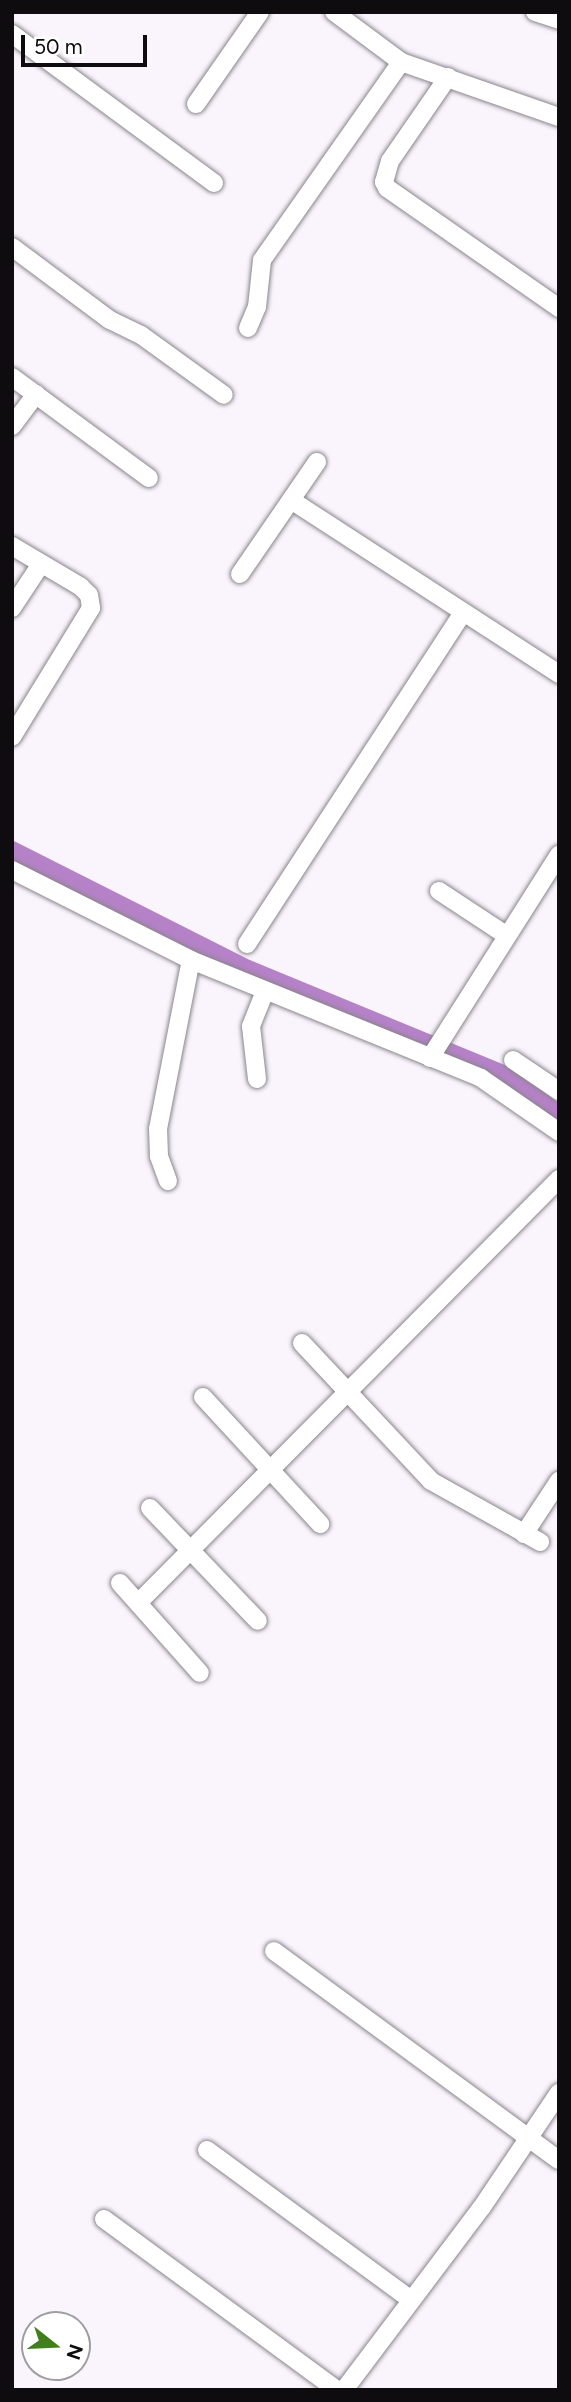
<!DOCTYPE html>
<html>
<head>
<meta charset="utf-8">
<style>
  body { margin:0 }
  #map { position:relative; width:571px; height:2402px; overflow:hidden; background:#faf4fc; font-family:Figtree,sans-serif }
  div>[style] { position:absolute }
  .canal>* { height:18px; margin:-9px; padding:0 9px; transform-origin:9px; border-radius:9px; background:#b582c7 }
  .roads { filter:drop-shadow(0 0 2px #8a858c) drop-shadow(0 0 2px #8a858c) }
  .minor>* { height:18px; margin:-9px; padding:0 9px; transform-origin:9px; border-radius:9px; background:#fff }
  span { translate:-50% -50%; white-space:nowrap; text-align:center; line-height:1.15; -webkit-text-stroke:6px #fff; paint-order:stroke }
  .frame { position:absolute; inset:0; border:14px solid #0e0c0e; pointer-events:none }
  .north { position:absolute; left:21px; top:2311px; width:70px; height:70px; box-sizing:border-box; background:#fff; border:2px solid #9f9e9f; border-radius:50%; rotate:108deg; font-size:19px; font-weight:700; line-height:28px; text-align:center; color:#0e0c0e }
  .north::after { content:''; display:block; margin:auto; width:24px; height:32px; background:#417f1d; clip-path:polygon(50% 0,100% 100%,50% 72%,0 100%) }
  .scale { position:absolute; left:21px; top:35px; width:126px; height:32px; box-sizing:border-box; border:4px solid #0e0c0e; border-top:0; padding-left:9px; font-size:21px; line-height:24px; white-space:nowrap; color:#0e0c0e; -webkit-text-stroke:5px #fff; paint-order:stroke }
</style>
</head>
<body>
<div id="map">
  <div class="canal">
    <div style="left:12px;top:850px;width:264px;rotate:26.8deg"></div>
    <div style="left:248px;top:969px;width:278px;rotate:22.4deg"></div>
    <div style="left:505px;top:1075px;width:67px;rotate:35.8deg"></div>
  </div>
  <div class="roads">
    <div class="minor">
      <div style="left:334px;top:12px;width:84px;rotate:36.7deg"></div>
      <div style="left:401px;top:62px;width:167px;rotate:19.2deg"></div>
      <div style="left:535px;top:12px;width:25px;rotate:18deg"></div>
      <div style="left:12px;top:34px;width:251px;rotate:36.4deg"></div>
      <div style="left:448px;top:77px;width:102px;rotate:124.6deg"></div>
      <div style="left:390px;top:161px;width:22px;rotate:106deg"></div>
      <div style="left:384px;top:182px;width:7px;rotate:63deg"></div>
      <div style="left:387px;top:188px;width:210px;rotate:34.9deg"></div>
      <div style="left:196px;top:104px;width:112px;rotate:-55.2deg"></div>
      <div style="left:12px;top:247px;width:122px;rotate:36.7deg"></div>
      <div style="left:110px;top:320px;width:34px;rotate:26deg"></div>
      <div style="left:141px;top:335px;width:102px;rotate:35.9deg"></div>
      <div style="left:248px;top:328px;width:23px;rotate:-67deg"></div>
      <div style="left:257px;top:307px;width:47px;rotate:-83.9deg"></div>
      <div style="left:262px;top:260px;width:242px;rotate:-54.9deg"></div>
      <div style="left:12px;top:377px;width:170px;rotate:36.4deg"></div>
      <div style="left:12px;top:426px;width:40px;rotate:-53deg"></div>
      <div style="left:291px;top:500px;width:320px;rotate:33deg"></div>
      <div style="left:12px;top:546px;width:80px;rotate:30.7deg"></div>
      <div style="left:81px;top:587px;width:11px;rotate:45deg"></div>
      <div style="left:89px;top:595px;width:13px;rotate:81deg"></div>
      <div style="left:91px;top:608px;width:151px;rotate:121.5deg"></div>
      <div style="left:240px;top:574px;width:136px;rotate:-55.5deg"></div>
      <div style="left:12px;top:608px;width:53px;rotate:-56.6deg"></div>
      <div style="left:12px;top:870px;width:200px;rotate:26.7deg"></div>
      <div style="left:191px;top:960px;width:313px;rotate:22.1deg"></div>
      <div style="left:481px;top:1078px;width:95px;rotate:34.7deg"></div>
      <div style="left:439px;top:891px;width:80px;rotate:33.3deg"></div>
      <div style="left:247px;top:944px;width:394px;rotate:-56.9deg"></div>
      <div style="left:430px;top:1058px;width:241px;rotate:-57.6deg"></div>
      <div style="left:513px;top:1060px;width:55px;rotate:34deg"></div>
      <div style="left:257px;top:1079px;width:53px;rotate:-96.5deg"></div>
      <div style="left:251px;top:1026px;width:37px;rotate:-68deg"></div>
      <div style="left:168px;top:1181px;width:27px;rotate:-110deg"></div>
      <div style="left:159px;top:1156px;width:27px;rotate:-92deg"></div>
      <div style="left:158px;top:1129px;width:172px;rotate:-79deg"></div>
      <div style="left:302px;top:1343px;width:189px;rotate:46.9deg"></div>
      <div style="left:431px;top:1481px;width:125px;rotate:29.2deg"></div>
      <div style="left:203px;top:1397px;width:173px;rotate:47.3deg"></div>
      <div style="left:150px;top:1508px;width:156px;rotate:46.3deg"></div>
      <div style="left:524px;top:1534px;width:64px;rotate:-56.6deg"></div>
      <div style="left:120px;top:1583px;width:120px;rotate:48.4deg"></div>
      <div style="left:138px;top:1603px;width:598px;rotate:-45.2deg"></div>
      <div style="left:274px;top:1951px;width:353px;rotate:36.3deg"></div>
      <div style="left:207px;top:2150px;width:253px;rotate:36.3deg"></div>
      <div style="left:104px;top:2219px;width:289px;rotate:36.3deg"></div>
      <div style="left:344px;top:2390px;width:229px;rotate:-53deg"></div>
      <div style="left:482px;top:2207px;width:138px;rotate:-56deg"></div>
    </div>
  </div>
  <div class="frame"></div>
  <div class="north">N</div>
  <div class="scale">50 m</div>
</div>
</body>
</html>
